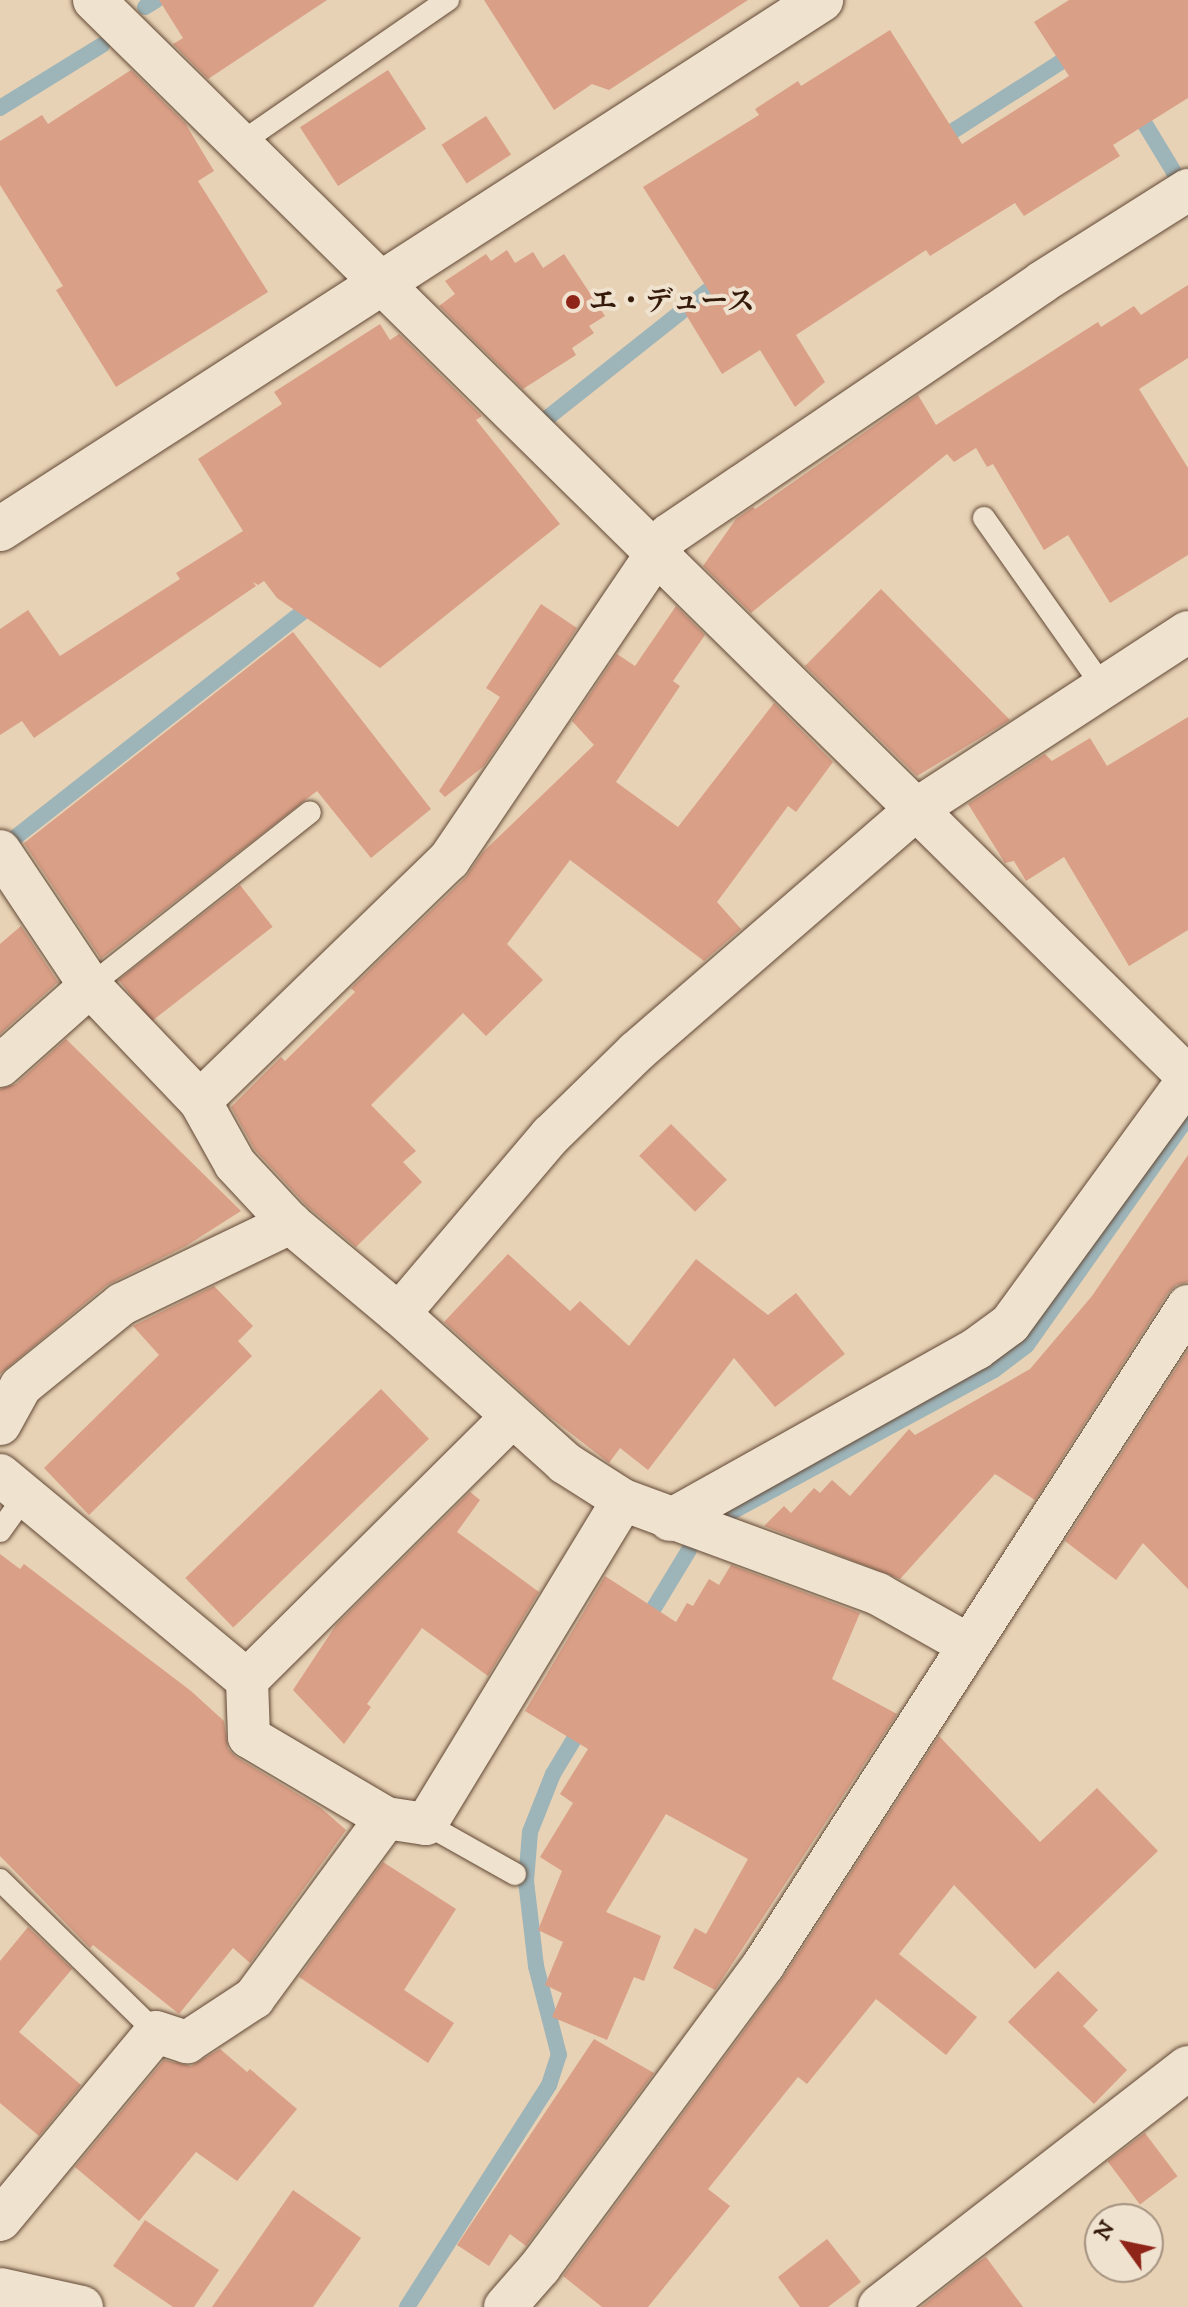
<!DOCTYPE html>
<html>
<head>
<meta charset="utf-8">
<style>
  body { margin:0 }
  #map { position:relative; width:1188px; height:2307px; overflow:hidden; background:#e7d2b5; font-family:"IM FELL DW Pica","Noto Serif JP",serif }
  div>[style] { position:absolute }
  .stream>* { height:16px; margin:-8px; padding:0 8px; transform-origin:8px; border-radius:8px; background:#9db4b9 }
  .building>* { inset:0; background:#da9f87; transform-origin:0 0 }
  .roads { filter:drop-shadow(0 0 2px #624835) drop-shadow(0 0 2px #624835) }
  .service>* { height:22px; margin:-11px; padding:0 11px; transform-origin:11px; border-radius:11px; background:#efe2cf }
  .minor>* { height:42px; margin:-21px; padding:0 21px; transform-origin:21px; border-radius:21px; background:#efe2cf }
  .tertiary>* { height:44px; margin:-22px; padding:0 22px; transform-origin:22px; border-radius:22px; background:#efe2cf }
  .dots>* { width:22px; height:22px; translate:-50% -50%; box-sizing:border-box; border:4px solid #efe2cf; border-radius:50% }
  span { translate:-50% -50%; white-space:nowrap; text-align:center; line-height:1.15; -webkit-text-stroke:8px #efe2cf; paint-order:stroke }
  .poi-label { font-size:28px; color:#351a0a; font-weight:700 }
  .left { translate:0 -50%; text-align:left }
  .north { position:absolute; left:1084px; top:2203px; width:80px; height:80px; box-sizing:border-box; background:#efe2cf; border:2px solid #a59280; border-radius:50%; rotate:303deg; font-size:22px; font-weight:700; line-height:32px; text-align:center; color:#351a0a }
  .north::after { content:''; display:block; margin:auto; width:28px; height:36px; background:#8f2418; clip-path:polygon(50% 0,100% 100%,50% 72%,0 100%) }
</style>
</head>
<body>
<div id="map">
  <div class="stream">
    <div style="left:145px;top:7px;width:13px;rotate:-32deg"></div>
    <div style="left:1134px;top:106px;width:83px;rotate:58.8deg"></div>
    <div style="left:0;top:108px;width:120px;rotate:-31.7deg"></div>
    <div style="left:936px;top:142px;width:169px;rotate:-32.7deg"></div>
    <div style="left:541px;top:423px;width:233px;rotate:-38.4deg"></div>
    <div style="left:17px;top:836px;width:382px;rotate:-38.1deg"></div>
    <div style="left:715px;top:1521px;width:317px;rotate:-28.4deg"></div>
    <div style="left:994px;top:1370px;width:41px;rotate:-37.1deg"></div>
    <div style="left:1027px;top:1345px;width:279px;rotate:-54.8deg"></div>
    <div style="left:643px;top:1626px;width:89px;rotate:-58.8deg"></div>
    <div style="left:407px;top:2307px;width:264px;rotate:-57.4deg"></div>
    <div style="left:549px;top:2085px;width:32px;rotate:-72deg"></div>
    <div style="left:559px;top:2055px;width:92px;rotate:-104.5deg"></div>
    <div style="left:536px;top:1966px;width:86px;rotate:-96.7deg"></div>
    <div style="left:526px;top:1881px;width:49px;rotate:-85.3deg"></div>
    <div style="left:530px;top:1832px;width:62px;rotate:-68.4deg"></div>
    <div style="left:553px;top:1774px;width:58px;rotate:-59deg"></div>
  </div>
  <div class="building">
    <div style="clip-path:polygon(159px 0,327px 0,208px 79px,173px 44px,183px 38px)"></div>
    <div style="clip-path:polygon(484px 0,748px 0,609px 90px,592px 84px,554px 110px)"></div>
    <div style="clip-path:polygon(1069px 0,1188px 0,1188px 98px,1113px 145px,1120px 156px,1024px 216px,1015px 203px,930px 256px,926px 250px,796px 335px,825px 382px,795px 407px,760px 350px,722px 374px,685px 313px,712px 296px,643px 187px,759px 115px,755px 109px,798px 81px,801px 86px,890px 30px,962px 144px,1069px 76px,1034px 22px)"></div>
    <div style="clip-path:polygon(131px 70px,185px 123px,214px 171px,198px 181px,268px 292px,116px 387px,56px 290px,63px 286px,0 185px,0 141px,42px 115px,48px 124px)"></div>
    <div style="left:388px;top:70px;width:70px;height:105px;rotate:57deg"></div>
    <div style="left:486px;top:116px;width:46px;height:53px;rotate:57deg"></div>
    <div style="clip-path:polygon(507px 250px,515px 263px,533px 252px,543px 268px,564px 254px,605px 316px,589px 326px,594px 333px,572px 348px,576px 355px,523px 389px,439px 306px,455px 294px,445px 281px,486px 254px,491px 261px)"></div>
    <div style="clip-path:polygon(1188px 285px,1188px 358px,1139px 389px,1188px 468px,1188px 555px,1110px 603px,1068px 535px,1044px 550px,993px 464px,987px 467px,976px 448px,954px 462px,947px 454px,751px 613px,703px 566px,736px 519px,753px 507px,755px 509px,918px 395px,936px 425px,1098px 322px,1101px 327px,1134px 306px,1141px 315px)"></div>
    <div style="clip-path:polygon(380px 324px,390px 340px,399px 334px,482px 416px,476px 420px,560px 524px,380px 668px,277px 598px,264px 581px,258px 585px,253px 582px,256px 586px,34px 738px,22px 721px,0 735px,0 629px,28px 610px,60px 656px,180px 579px,176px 573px,243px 531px,198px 459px,282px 404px,274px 392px)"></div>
    <div style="clip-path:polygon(881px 589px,1010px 720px,917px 776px,805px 666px)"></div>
    <div style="clip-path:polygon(541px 604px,577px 628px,484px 766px,445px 797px,439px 791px,500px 697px,486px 688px)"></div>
    <div style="clip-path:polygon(676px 606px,705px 635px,673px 681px,680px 686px,616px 782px,678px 827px,774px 703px,833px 762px,796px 812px,788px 806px,717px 902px,741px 929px,704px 961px,570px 860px,507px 944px,543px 980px,486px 1036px,463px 1013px,371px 1105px,416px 1151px,403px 1162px,422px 1182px,356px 1247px,307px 1206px,255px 1150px,231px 1107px,281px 1057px,285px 1061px,355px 992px,351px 988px,466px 877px,483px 852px,594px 745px,572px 721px,617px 654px,635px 666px)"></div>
    <div style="clip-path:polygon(293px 632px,431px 809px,371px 858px,317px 791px,101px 959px,24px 843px)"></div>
    <div style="clip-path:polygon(1188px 717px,1188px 930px,1129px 966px,1064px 857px,1026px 881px,1014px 861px,1005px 863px,968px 804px,1045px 754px,1052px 761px,1090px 738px,1107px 766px)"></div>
    <div style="left:240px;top:885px;width:53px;height:154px;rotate:52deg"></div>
    <div style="clip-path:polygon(21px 926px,58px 982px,0 1034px,0 944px)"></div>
    <div style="clip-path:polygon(66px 1039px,241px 1211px,186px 1246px,107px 1285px,0 1374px,0 1089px,16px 1084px)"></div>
    <div style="left:671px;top:1124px;width:79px;height:45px;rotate:45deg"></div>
    <div style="clip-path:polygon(1188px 1155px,1188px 1282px,1176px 1285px,1168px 1293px,1035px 1500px,995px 1474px,900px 1579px,764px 1526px,784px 1506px,791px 1513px,814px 1488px,820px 1493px,832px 1480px,850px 1496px,909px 1429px,915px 1435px,1030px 1369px,1092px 1296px)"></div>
    <div style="clip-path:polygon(508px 1254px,570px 1311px,580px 1301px,629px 1346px,696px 1259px,768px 1315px,796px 1293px,845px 1354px,775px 1407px,734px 1358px,648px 1470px,620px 1448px,609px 1463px,546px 1414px,444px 1322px)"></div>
    <div style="clip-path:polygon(214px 1286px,253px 1326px,238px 1341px,252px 1356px,89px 1515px,44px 1468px,159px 1355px,133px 1326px)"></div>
    <div style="clip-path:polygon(1188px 1350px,1188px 1589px,1143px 1543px,1116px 1580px,1065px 1541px)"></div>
    <div style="left:381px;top:1389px;width:69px;height:272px;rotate:46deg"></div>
    <div style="clip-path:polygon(470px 1492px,480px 1500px,457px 1532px,539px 1592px,488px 1676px,422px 1628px,367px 1704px,371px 1707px,344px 1744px,293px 1690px,336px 1625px)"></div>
    <div style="clip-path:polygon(0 1554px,20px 1569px,24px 1564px,191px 1691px,224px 1721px,228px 1749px,236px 1757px,321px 1808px,346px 1830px,250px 1963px,233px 1948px,179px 2014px,93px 1945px,90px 1948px,0 1856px)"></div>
    <div style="clip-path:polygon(731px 1565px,860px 1613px,832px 1679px,897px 1714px,715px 1990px,673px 1968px,695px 1928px,706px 1934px,748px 1859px,666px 1814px,606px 1912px,661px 1936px,644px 1981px,634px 1977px,607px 2040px,552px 2017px,562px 1993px,545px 1985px,563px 1942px,538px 1930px,562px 1871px,540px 1857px,573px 1803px,560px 1794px,588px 1749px,525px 1711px,605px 1576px,676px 1622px,687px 1603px,693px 1606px,709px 1579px,719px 1585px)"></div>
    <div style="clip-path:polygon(939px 1736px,1040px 1842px,1097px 1788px,1158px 1851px,1035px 1969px,954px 1885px,899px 1954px,977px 2017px,946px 2055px,876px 1999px,807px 2084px,798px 2077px,708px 2189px,730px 2206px,648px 2307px,602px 2307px,563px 2276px,783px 1978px)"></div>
    <div style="clip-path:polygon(383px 1862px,456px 1909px,404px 1990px,454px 2023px,428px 2063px,299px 1977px)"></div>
    <div style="clip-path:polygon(28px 1927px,72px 1969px,19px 2032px,81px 2085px,39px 2136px,0 2103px,0 1961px)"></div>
    <div style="clip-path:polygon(1058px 1971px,1098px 2010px,1083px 2026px,1127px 2070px,1094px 2104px,1008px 2022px)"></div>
    <div style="clip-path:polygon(594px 2039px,654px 2073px,526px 2246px,510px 2234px,489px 2266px,457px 2245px)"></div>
    <div style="clip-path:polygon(220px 2049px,247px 2072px,250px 2069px,297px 2109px,237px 2181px,196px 2152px,139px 2221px,75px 2167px,164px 2060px,191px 2066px)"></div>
    <div style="left:1145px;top:2133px;width:54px;height:47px;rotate:53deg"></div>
    <div style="clip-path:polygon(293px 2190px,361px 2238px,313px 2307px,212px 2307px)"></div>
    <div style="clip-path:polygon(145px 2220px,219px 2270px,194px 2307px,173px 2307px,113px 2266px)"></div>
    <div style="clip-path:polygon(827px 2239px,861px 2282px,828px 2307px,800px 2307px,778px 2277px)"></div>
    <div style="clip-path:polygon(986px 2257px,1023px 2307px,921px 2307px,974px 2265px)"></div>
  </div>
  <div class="roads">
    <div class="service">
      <div style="left:239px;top:144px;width:254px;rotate:-34.6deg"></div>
      <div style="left:984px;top:518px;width:207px;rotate:54.8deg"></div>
      <div style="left:90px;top:986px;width:280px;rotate:-38.3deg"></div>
      <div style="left:0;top:1531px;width:43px;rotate:-54.5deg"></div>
      <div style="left:426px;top:1824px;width:102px;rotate:29.3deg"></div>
      <div style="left:0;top:1880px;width:218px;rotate:44.3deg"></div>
    </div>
    <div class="minor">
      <div style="left:94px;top:0;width:1535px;rotate:44.55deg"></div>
      <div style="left:0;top:851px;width:162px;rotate:56.3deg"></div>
      <div style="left:90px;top:986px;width:159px;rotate:46.3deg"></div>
      <div style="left:200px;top:1101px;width:72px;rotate:60.9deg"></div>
      <div style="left:235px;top:1164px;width:81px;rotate:47deg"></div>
      <div style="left:290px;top:1223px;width:142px;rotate:39.9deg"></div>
      <div style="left:399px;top:1314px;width:223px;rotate:41.9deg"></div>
      <div style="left:565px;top:1463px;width:69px;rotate:32.5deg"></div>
      <div style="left:623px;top:1500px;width:272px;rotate:20.2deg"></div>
      <div style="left:878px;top:1594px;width:104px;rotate:29.3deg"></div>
      <div style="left:0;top:1066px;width:120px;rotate:-41.6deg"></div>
      <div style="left:200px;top:1101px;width:347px;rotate:-44.1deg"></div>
      <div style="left:449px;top:860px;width:392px;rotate:-55.9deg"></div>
      <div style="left:669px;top:535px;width:451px;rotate:-34.1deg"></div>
      <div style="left:1042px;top:282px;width:173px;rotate:-32.2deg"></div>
      <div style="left:399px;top:1314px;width:235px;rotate:-49.7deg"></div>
      <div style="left:551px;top:1135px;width:119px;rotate:-44.3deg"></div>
      <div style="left:636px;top:1052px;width:373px;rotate:-40.9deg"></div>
      <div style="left:918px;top:808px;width:322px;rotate:-33.1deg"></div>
      <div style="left:0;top:1424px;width:43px;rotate:-61.1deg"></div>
      <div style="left:21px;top:1386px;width:130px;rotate:-39.1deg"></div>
      <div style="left:122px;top:1304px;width:187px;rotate:-25.7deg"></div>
      <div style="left:0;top:1475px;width:321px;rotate:39.7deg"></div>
      <div style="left:247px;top:1680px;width:57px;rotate:88deg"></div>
      <div style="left:249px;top:1737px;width:159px;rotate:30.6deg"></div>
      <div style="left:386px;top:1818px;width:40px;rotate:8.5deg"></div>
      <div style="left:426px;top:1824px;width:379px;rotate:-58.7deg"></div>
      <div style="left:670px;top:1520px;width:351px;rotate:-29.2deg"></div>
      <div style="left:976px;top:1349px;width:42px;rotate:-36.3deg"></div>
      <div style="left:1010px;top:1324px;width:302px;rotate:-53.9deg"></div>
      <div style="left:247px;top:1680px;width:373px;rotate:-44.8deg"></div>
      <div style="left:0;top:2220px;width:244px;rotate:-50.3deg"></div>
      <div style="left:156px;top:2032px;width:33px;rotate:18deg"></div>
      <div style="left:187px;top:2042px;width:80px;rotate:-33.3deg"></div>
      <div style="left:254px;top:1998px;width:223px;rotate:-53.7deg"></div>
      <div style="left:0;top:2289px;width:84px;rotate:12.4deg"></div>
      <div style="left:505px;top:2307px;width:53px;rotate:-48.8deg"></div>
      <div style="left:540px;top:2267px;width:377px;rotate:-53.5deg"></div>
      <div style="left:764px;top:1964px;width:783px;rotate:-57.2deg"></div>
    </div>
    <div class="tertiary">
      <div style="left:0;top:529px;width:977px;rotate:-32.8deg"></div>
      <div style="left:880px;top:2307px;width:390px;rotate:-37.8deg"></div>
    </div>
  </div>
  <div class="dots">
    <div style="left:573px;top:302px;background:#8f2418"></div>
  </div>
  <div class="poi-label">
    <span class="left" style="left:589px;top:302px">エ・デュース</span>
  </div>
  <div class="north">N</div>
</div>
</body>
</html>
